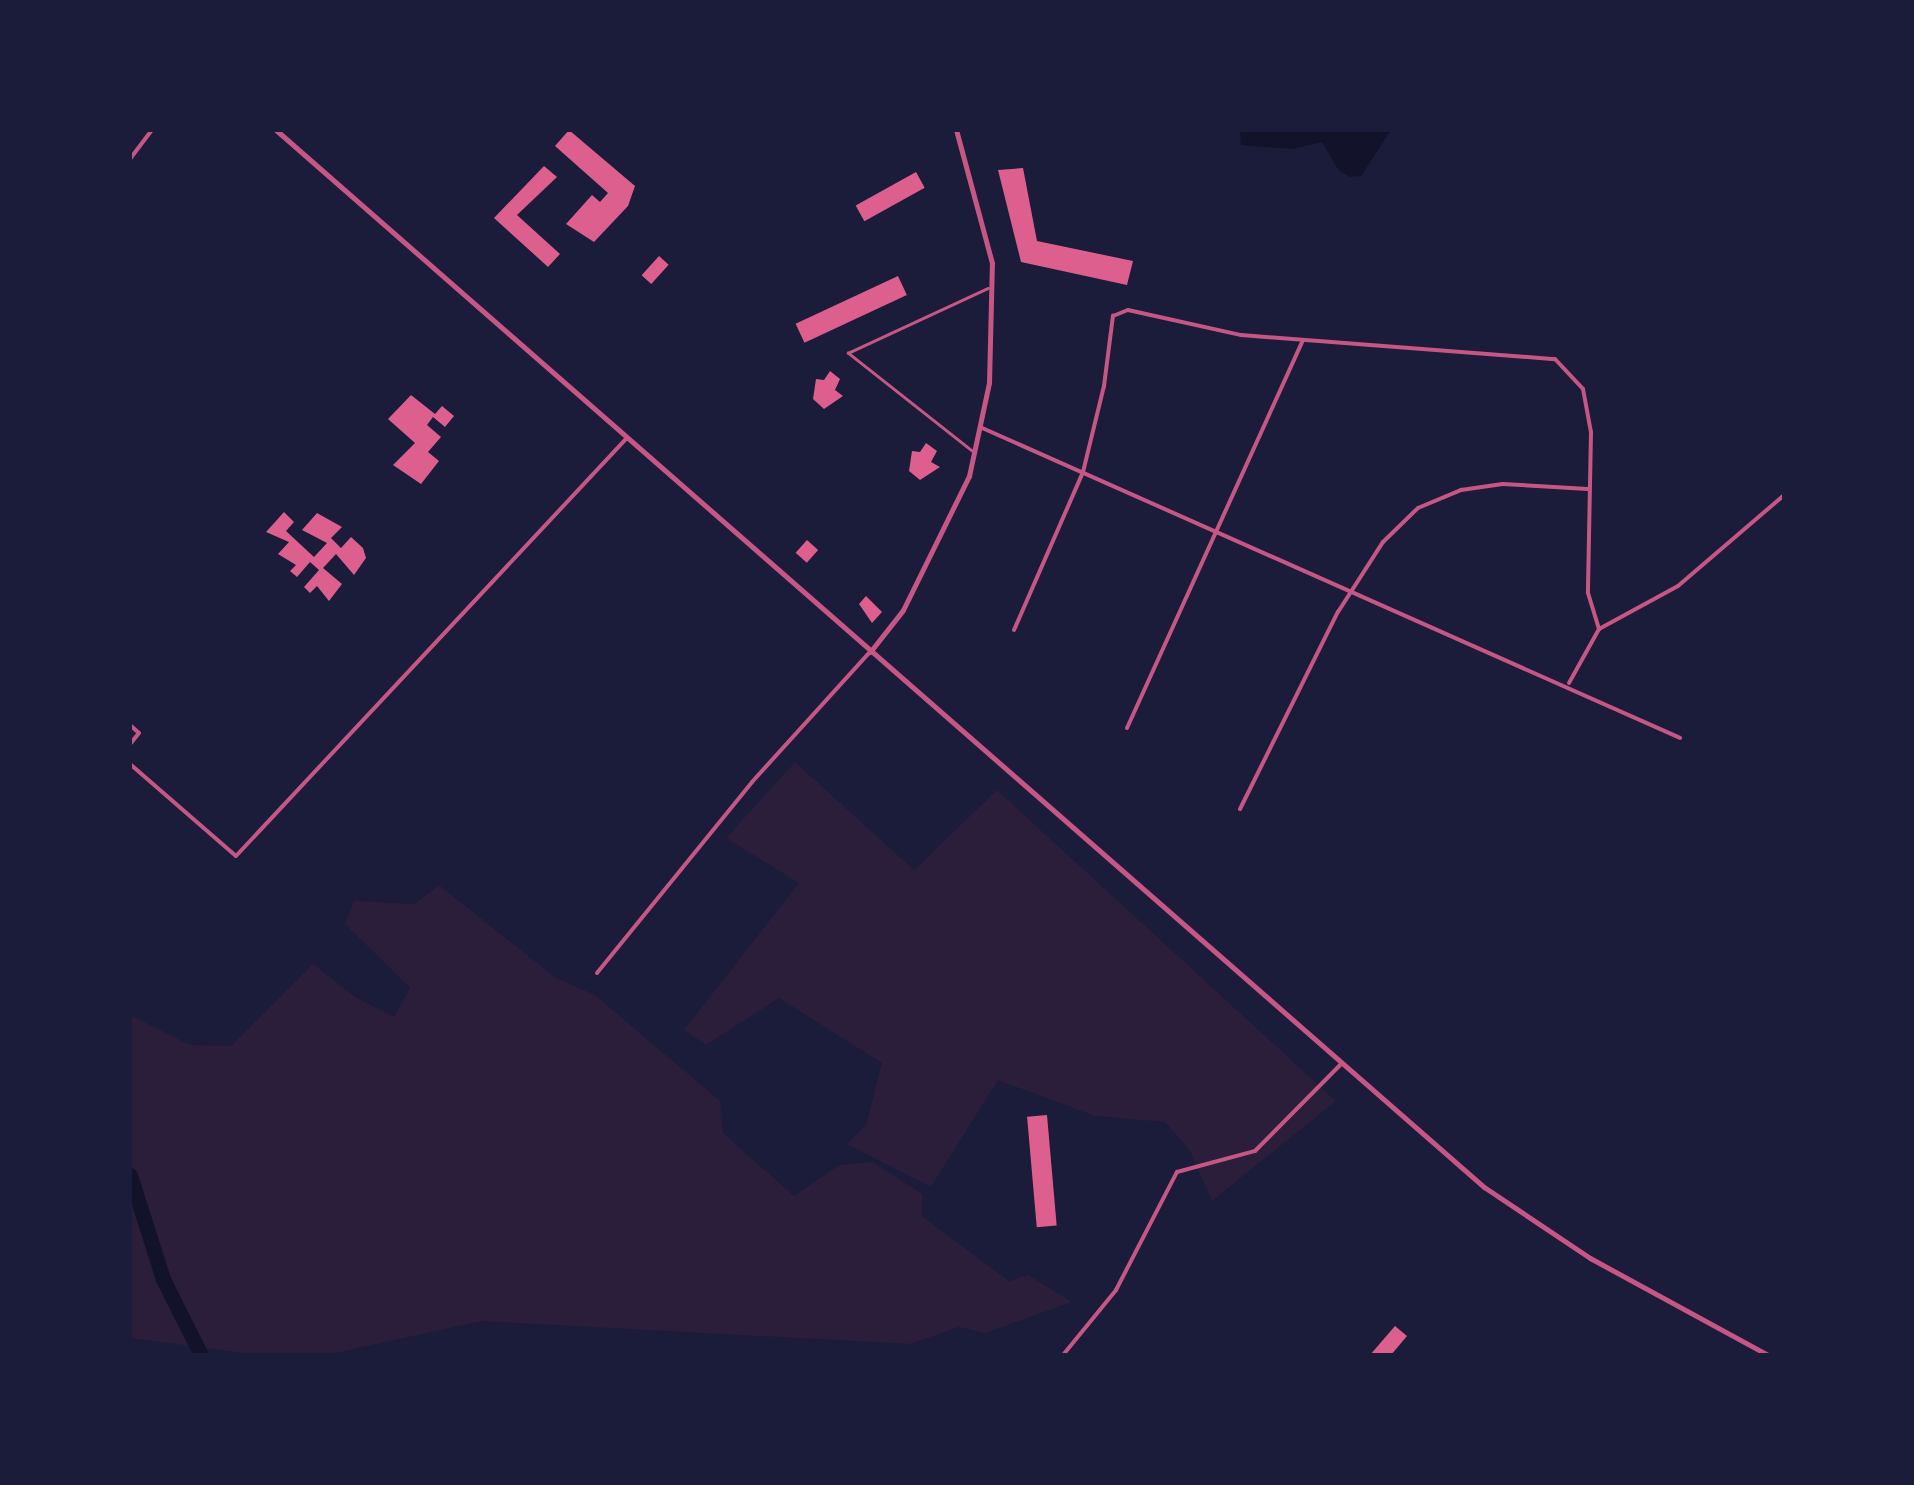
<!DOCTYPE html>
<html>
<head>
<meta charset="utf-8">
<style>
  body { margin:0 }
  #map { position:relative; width:1914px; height:1485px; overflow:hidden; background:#1b1b3a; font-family:Merriweather,serif }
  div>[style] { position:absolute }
  .green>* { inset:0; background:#2a1e3b }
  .water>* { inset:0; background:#12122b }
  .river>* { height:15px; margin:-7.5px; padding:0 7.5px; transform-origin:7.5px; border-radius:7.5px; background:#12122b }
  .building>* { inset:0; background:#dd5f8e; transform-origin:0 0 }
  .service>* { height:2.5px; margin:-1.25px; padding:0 1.25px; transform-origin:1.25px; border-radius:1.25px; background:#c65784 }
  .minor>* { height:4px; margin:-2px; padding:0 2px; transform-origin:2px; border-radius:2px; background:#c65784 }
  .tertiary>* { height:5px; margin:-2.5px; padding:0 2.5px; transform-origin:2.5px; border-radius:2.5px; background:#c65784 }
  span { translate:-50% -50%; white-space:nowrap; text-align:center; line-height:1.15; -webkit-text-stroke:10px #1b1b3a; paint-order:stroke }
  .frame { position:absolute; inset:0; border:132px solid #1b1b3a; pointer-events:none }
</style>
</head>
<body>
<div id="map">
  <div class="green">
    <div style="clip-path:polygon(795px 762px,914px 870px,997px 790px,1336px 1101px,1212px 1201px,1189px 1149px,1165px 1122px,1095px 1116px,998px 1080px,931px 1187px,847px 1144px,866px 1125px,882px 1063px,779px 998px,706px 1045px,684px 1030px,799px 883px,726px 838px)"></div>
    <div style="clip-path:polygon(439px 885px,556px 978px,595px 995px,720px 1101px,723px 1133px,794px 1196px,839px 1165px,873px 1162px,922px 1194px,922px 1216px,1009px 1281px,1028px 1275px,1072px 1302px,985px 1333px,959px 1327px,910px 1344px,482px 1321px,326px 1355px,260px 1355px,130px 1338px,130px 1015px,190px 1045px,231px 1046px,313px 964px,357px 998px,394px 1017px,410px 988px,345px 924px,354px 901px,414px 904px)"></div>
  </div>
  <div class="water">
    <div style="clip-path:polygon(1240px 130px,1391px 130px,1361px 176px,1351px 177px,1339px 171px,1322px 142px,1293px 149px,1241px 145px)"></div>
  </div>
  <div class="river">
    <div style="left:130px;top:1175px;width:109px;rotate:72.4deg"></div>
    <div style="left:163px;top:1279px;width:85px;rotate:63.4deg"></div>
  </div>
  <div class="building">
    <div style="clip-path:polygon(569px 130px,635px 186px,628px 206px,594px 242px,566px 224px,592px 195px,600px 202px,608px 193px,555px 146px)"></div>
    <div style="clip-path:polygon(544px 166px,557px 177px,517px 215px,560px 254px,548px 267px,494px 218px)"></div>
    <div style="clip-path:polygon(1023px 168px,1037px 241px,1133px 261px,1127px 285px,1021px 262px,998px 170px)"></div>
    <div style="left:916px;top:172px;width:18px;height:69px;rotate:61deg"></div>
    <div style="left:659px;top:256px;width:13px;height:26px;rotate:42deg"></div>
    <div style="left:898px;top:276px;width:21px;height:113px;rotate:65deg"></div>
    <div style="clip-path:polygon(830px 371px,840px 379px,835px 390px,843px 396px,824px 409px,813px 399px,816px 379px,824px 380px)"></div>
    <div style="clip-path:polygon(411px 395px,435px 414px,442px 406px,454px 416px,445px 427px,433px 417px,427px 425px,441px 437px,428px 452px,439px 461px,421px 484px,393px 465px,415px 443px,388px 419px)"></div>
    <div style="clip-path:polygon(926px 443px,937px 451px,931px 462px,940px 467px,920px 480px,909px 471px,912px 451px,920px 452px)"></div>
    <div style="clip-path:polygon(284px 512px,294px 522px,286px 531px,314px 557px,327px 543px,302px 530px,317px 513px,342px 527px,331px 538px,341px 548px,351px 537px,363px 548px,366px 558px,354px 575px,336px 554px,323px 568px,342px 584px,329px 601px,317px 586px,310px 593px,304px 587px,319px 570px,310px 562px,297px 577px,290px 571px,296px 565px,278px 554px,289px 542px,266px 532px)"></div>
    <div style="left:807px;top:540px;width:15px;height:17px;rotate:42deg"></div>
    <div style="clip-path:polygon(866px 596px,882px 612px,872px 623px,859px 604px)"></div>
    <div style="left:1047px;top:1115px;width:111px;height:20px;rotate:85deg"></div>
    <div style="clip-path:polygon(1395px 1326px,1407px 1336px,1391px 1355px,1370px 1355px)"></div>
  </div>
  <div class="service">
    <div style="left:972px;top:451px;width:158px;rotate:-141.7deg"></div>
    <div style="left:848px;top:353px;width:154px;rotate:-24.9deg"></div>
  </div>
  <div class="minor">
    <div style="left:130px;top:159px;width:36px;rotate:-53deg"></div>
    <div style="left:980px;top:427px;width:766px;rotate:23.95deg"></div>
    <div style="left:1014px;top:630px;width:172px;rotate:-66.4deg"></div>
    <div style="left:1083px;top:472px;width:89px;rotate:-76.3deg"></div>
    <div style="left:1104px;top:386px;width:71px;rotate:-82.7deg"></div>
    <div style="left:1113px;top:316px;width:16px;rotate:-22deg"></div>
    <div style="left:1128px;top:310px;width:116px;rotate:12.5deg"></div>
    <div style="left:1241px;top:335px;width:315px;rotate:4.4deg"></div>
    <div style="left:1555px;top:359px;width:41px;rotate:47deg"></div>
    <div style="left:1583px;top:389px;width:44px;rotate:79.5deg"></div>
    <div style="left:1591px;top:432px;width:161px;rotate:91.1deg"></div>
    <div style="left:1588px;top:593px;width:38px;rotate:73deg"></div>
    <div style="left:1569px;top:683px;width:62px;rotate:-60.9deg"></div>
    <div style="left:1599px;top:629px;width:90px;rotate:-28.6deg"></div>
    <div style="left:1678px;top:586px;width:140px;rotate:-40.6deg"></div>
    <div style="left:130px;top:725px;width:12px;rotate:42deg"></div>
    <div style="left:139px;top:733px;width:14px;rotate:129deg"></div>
    <div style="left:1127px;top:728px;width:424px;rotate:-65.6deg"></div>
    <div style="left:130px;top:764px;width:140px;rotate:41deg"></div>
    <div style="left:236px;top:856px;width:570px;rotate:-46.92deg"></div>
    <div style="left:1240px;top:809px;width:220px;rotate:-63.6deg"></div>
    <div style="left:1338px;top:612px;width:83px;rotate:-57.3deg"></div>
    <div style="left:1383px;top:542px;width:49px;rotate:-44.2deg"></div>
    <div style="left:1418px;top:508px;width:47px;rotate:-22.7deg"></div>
    <div style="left:1461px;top:490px;width:42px;rotate:-8.1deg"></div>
    <div style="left:1503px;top:484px;width:85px;rotate:3.4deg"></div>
    <div style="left:597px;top:973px;width:246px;rotate:-50.9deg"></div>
    <div style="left:752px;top:782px;width:174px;rotate:-47.8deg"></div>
    <div style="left:1063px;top:1355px;width:84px;rotate:-50.8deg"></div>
    <div style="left:1116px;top:1290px;width:133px;rotate:-62.7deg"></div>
    <div style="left:1177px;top:1172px;width:81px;rotate:-15.1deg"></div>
    <div style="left:1255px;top:1151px;width:121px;rotate:-45.3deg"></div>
  </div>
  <div class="tertiary">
    <div style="left:276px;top:130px;width:1605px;rotate:41.19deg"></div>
    <div style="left:1484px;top:1187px;width:128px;rotate:33.8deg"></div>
    <div style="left:1590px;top:1258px;width:203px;rotate:28.6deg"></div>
    <div style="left:870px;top:652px;width:53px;rotate:-51.8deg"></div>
    <div style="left:903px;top:610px;width:149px;rotate:-63.8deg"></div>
    <div style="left:969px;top:476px;width:95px;rotate:-77.9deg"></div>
    <div style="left:989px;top:383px;width:120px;rotate:-88.6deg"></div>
    <div style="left:992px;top:263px;width:138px;rotate:-105.1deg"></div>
  </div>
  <div class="frame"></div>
</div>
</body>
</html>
